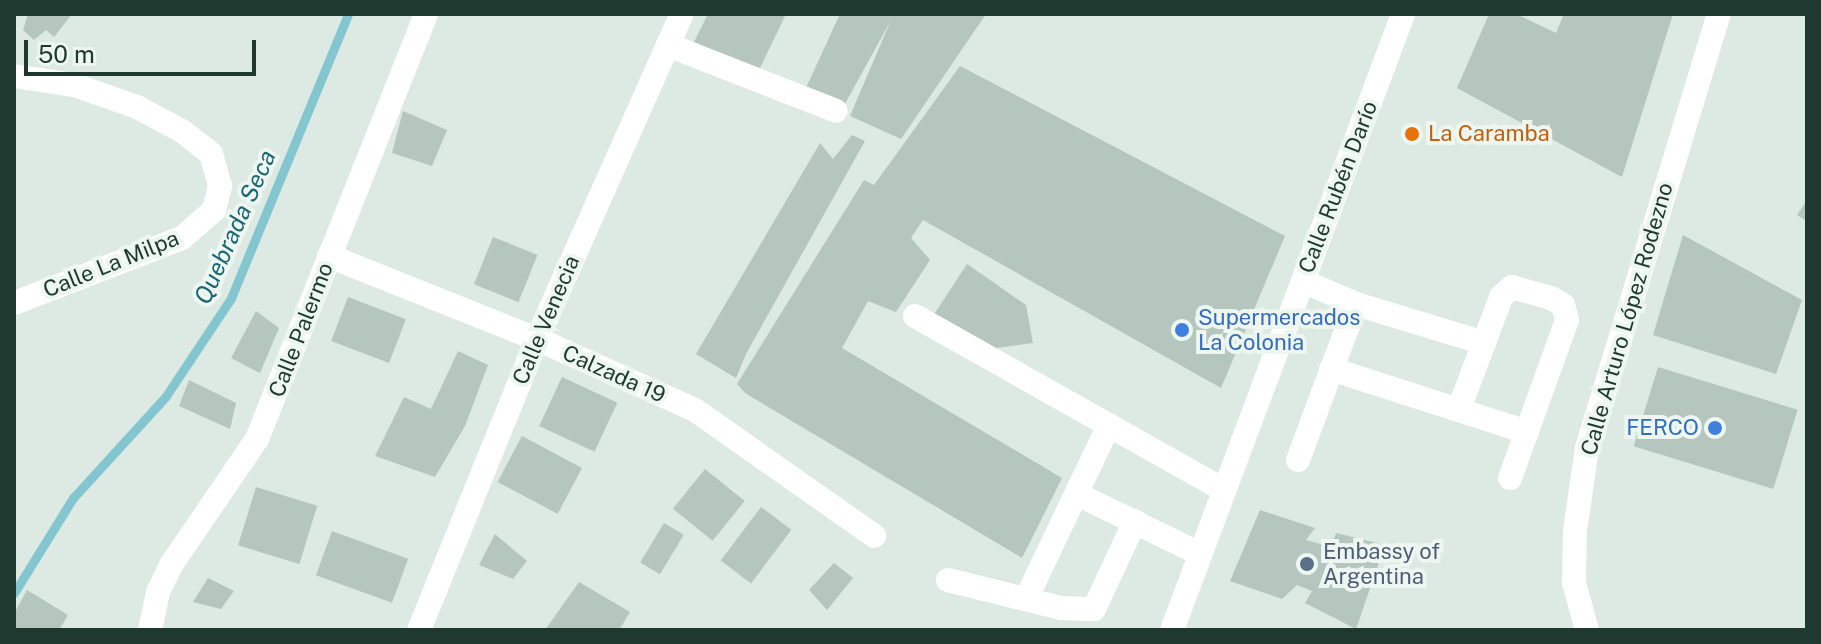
<!DOCTYPE html>
<html>
<head>
<meta charset="utf-8">
<style>
  body { margin:0 }
  #map { position:relative; width:1821px; height:644px; overflow:hidden; background:#dde9e3; font-family:"Public Sans",sans-serif }
  div>[style] { position:absolute }
  .stream>* { height:9px; margin:-4.5px; padding:0 4.5px; transform-origin:4.5px; border-radius:4.5px; background:#84c6cf }
  .building>* { inset:0; background:#b5c6bf; transform-origin:0 0 }
  .minor>* { height:24px; margin:-12px; padding:0 12px; transform-origin:12px; border-radius:12px; background:#fff }
  .dots>* { width:22px; height:22px; translate:-50% -50%; box-sizing:border-box; border:4px solid #edf6f1; border-radius:50% }
  span { translate:-50% -50%; white-space:nowrap; text-align:center; line-height:1.15; -webkit-text-stroke:8px #edf6f1; paint-order:stroke }
  .food-label { font-size:22px; color:#c56008 }
  .left { translate:0 -50%; text-align:left }
  .street-label { font-size:22px; color:#1f3830 }
  .shop-label { font-size:22px; color:#366cbe }
  .right { translate:-100% -50%; text-align:right }
  .service-label { font-size:22px; color:#4e5e75 }
  .water-label { font-size:24px; color:#1b6772; font-style:italic }
  .frame { position:absolute; inset:0; border:16px solid #1f3830; pointer-events:none }
  .scale { position:absolute; left:24px; top:40px; width:232px; height:36px; box-sizing:border-box; border:4px solid #1f3830; border-top:0; padding-left:10px; font-size:24px; line-height:28px; white-space:nowrap; color:#1f3830; -webkit-text-stroke:6px #edf6f1; paint-order:stroke }
</style>
</head>
<body>
<div id="map">
  <div class="stream">
    <div style="left:14px;top:593px;width:112px;rotate:-58.2deg"></div>
    <div style="left:73px;top:498px;width:138px;rotate:-47.6deg"></div>
    <div style="left:166px;top:396px;width:118px;rotate:-56.4deg"></div>
    <div style="left:231px;top:298px;width:307px;rotate:-67.6deg"></div>
  </div>
  <div class="building">
    <div style="clip-path:polygon(28px 14px,72px 14px,54px 37px,46px 30px,34px 40px,23px 30px)"></div>
    <div style="clip-path:polygon(708px 14px,786px 14px,759px 70px,694px 42px)"></div>
    <div style="clip-path:polygon(840px 14px,892px 16px,986px 14px,901px 139px,850px 116px,891px 20px,840px 113px,805px 90px)"></div>
    <div style="clip-path:polygon(1489px 14px,1516px 14px,1556px 33px,1564px 14px,1673px 14px,1622px 177px,1457px 88px)"></div>
    <div style="clip-path:polygon(960px 66px,1285px 236px,1221px 388px,923px 220px,911px 238px,930px 260px,896px 312px,868px 301px,842px 348px,1062px 478px,1022px 558px,745px 393px,737px 384px,864px 180px,874px 185px)"></div>
    <div style="clip-path:polygon(403px 111px,447px 130px,432px 166px,392px 153px)"></div>
    <div style="clip-path:polygon(852px 135px,865px 141px,746px 354px,736px 378px,696px 354px,820px 143px,833px 159px)"></div>
    <div style="clip-path:polygon(1807px 200px,1807px 221px,1797px 215px)"></div>
    <div style="clip-path:polygon(1683px 235px,1802px 300px,1776px 374px,1653px 335px)"></div>
    <div style="left:493px;top:237px;width:48px;height:51px;rotate:22deg"></div>
    <div style="clip-path:polygon(967px 264px,1026px 305px,1033px 343px,990px 349px,933px 316px)"></div>
    <div style="left:348px;top:297px;width:62px;height:47px;rotate:21deg"></div>
    <div style="clip-path:polygon(256px 311px,279px 328px,260px 373px,231px 358px)"></div>
    <div style="clip-path:polygon(458px 351px,488px 365px,465px 426px,435px 477px,375px 456px,404px 397px,431px 409px)"></div>
    <div style="left:1658px;top:367px;width:146px;height:83px;rotate:17deg"></div>
    <div style="left:562px;top:377px;width:61px;height:54px;rotate:25deg"></div>
    <div style="clip-path:polygon(189px 380px,236px 403px,230px 429px,179px 406px)"></div>
    <div style="left:522px;top:436px;width:68px;height:52px;rotate:28deg"></div>
    <div style="left:705px;top:469px;width:51px;height:51px;rotate:39deg"></div>
    <div style="left:256px;top:487px;width:64px;height:61px;rotate:17deg"></div>
    <div style="left:761px;top:507px;width:38px;height:67px;rotate:37deg"></div>
    <div style="clip-path:polygon(1260px 510px,1315px 528px,1306px 540px,1331px 547px,1336px 533px,1385px 545px,1356px 629px,1305px 603px,1312px 591px,1297px 585px,1282px 599px,1230px 581px)"></div>
    <div style="left:664px;top:523px;width:23px;height:46px;rotate:31deg"></div>
    <div style="left:332px;top:531px;width:81px;height:47px;rotate:20deg"></div>
    <div style="clip-path:polygon(495px 534px,527px 561px,513px 579px,479px 565px)"></div>
    <div style="clip-path:polygon(834px 563px,853px 578px,827px 610px,809px 590px)"></div>
    <div style="clip-path:polygon(208px 578px,234px 591px,221px 609px,193px 602px)"></div>
    <div style="clip-path:polygon(579px 582px,630px 612px,619px 630px,545px 630px)"></div>
    <div style="clip-path:polygon(27px 590px,68px 615px,59px 630px,14px 630px,14px 614px)"></div>
  </div>
  <div class="minor">
    <div style="left:668px;top:45px;width:180px;rotate:21.4deg"></div>
    <div style="left:14px;top:76px;width:61px;rotate:8.5deg"></div>
    <div style="left:74px;top:85px;width:67px;rotate:19.2deg"></div>
    <div style="left:137px;top:107px;width:51px;rotate:28.1deg"></div>
    <div style="left:182px;top:131px;width:37px;rotate:38deg"></div>
    <div style="left:211px;top:154px;width:33px;rotate:74deg"></div>
    <div style="left:220px;top:186px;width:25px;rotate:104deg"></div>
    <div style="left:214px;top:210px;width:43px;rotate:138.8deg"></div>
    <div style="left:182px;top:238px;width:180px;rotate:158.8deg"></div>
    <div style="left:329px;top:256px;width:224px;rotate:21.8deg"></div>
    <div style="left:537px;top:339px;width:173px;rotate:24.2deg"></div>
    <div style="left:695px;top:410px;width:219px;rotate:35.1deg"></div>
    <div style="left:1303px;top:281px;width:58px;rotate:23.5deg"></div>
    <div style="left:1356px;top:304px;width:134px;rotate:16.9deg"></div>
    <div style="left:915px;top:316px;width:355px;rotate:29.4deg"></div>
    <div style="left:1331px;top:369px;width:206px;rotate:17.8deg"></div>
    <div style="left:1459px;top:409px;width:120px;rotate:-69.4deg"></div>
    <div style="left:1501px;top:297px;width:15px;rotate:-42deg"></div>
    <div style="left:1512px;top:287px;width:41px;rotate:15.8deg"></div>
    <div style="left:1551px;top:298px;width:14px;rotate:30deg"></div>
    <div style="left:1563px;top:305px;width:16px;rotate:75deg"></div>
    <div style="left:1567px;top:320px;width:168px;rotate:109.8deg"></div>
    <div style="left:1298px;top:460px;width:166px;rotate:-69.6deg"></div>
    <div style="left:1077px;top:494px;width:137px;rotate:26deg"></div>
    <div style="left:948px;top:580px;width:116px;rotate:13.9deg"></div>
    <div style="left:1061px;top:608px;width:33px;rotate:2deg"></div>
    <div style="left:1094px;top:609px;width:97px;rotate:-65deg"></div>
    <div style="left:1026px;top:599px;width:193px;rotate:-64.5deg"></div>
    <div style="left:150px;top:630px;width:39px;rotate:-78deg"></div>
    <div style="left:158px;top:592px;width:30px;rotate:-64deg"></div>
    <div style="left:171px;top:565px;width:153px;rotate:-55.7deg"></div>
    <div style="left:257px;top:439px;width:457px;rotate:-68.3deg"></div>
    <div style="left:419px;top:630px;width:314px;rotate:-67.9deg"></div>
    <div style="left:537px;top:339px;width:356px;rotate:-66deg"></div>
    <div style="left:1172px;top:630px;width:658px;rotate:-69.44deg"></div>
    <div style="left:1587px;top:630px;width:49px;rotate:-105.5deg"></div>
    <div style="left:1574px;top:583px;width:52px;rotate:-88.9deg"></div>
    <div style="left:1575px;top:531px;width:84px;rotate:-81.8deg"></div>
    <div style="left:1587px;top:448px;width:454px;rotate:-73.1deg"></div>
  </div>
  <div class="dots">
    <div style="left:1412px;top:134px;background:#e8710a"></div>
    <div style="left:1182px;top:330px;background:#3f7fe0"></div>
    <div style="left:1715px;top:428px;background:#3f7fe0"></div>
    <div style="left:1307px;top:564px;background:#5c6f8a"></div>
  </div>
  <div class="food-label">
    <span class="left" style="left:1428px;top:134px">La Caramba</span>
  </div>
  <div class="street-label">
    <span style="left:1338px;top:187px;rotate:-69deg">Calle Rubén Darío</span>
    <span style="left:111px;top:264px;rotate:-22deg">Calle La Milpa</span>
    <span style="left:1627px;top:319px;rotate:-74deg">Calle Arturo López Rodezno</span>
    <span style="left:546px;top:320px;rotate:-67deg">Calle Venecia</span>
    <span style="left:301px;top:330px;rotate:-69deg">Calle Palermo</span>
    <span style="left:614px;top:374px;rotate:24deg">Calzada 19</span>
  </div>
  <div class="shop-label">
    <span class="left" style="left:1198px;top:330px">Supermercados<br>La Colonia</span>
    <span class="right" style="left:1699px;top:428px">FERCO</span>
  </div>
  <div class="service-label">
    <span class="left" style="left:1323px;top:564px">Embassy of<br>Argentina</span>
  </div>
  <div class="water-label">
    <span style="left:235px;top:227px;rotate:-66deg">Quebrada Seca</span>
  </div>
  <div class="frame"></div>
  <div class="scale">50 m</div>
</div>
</body>
</html>
